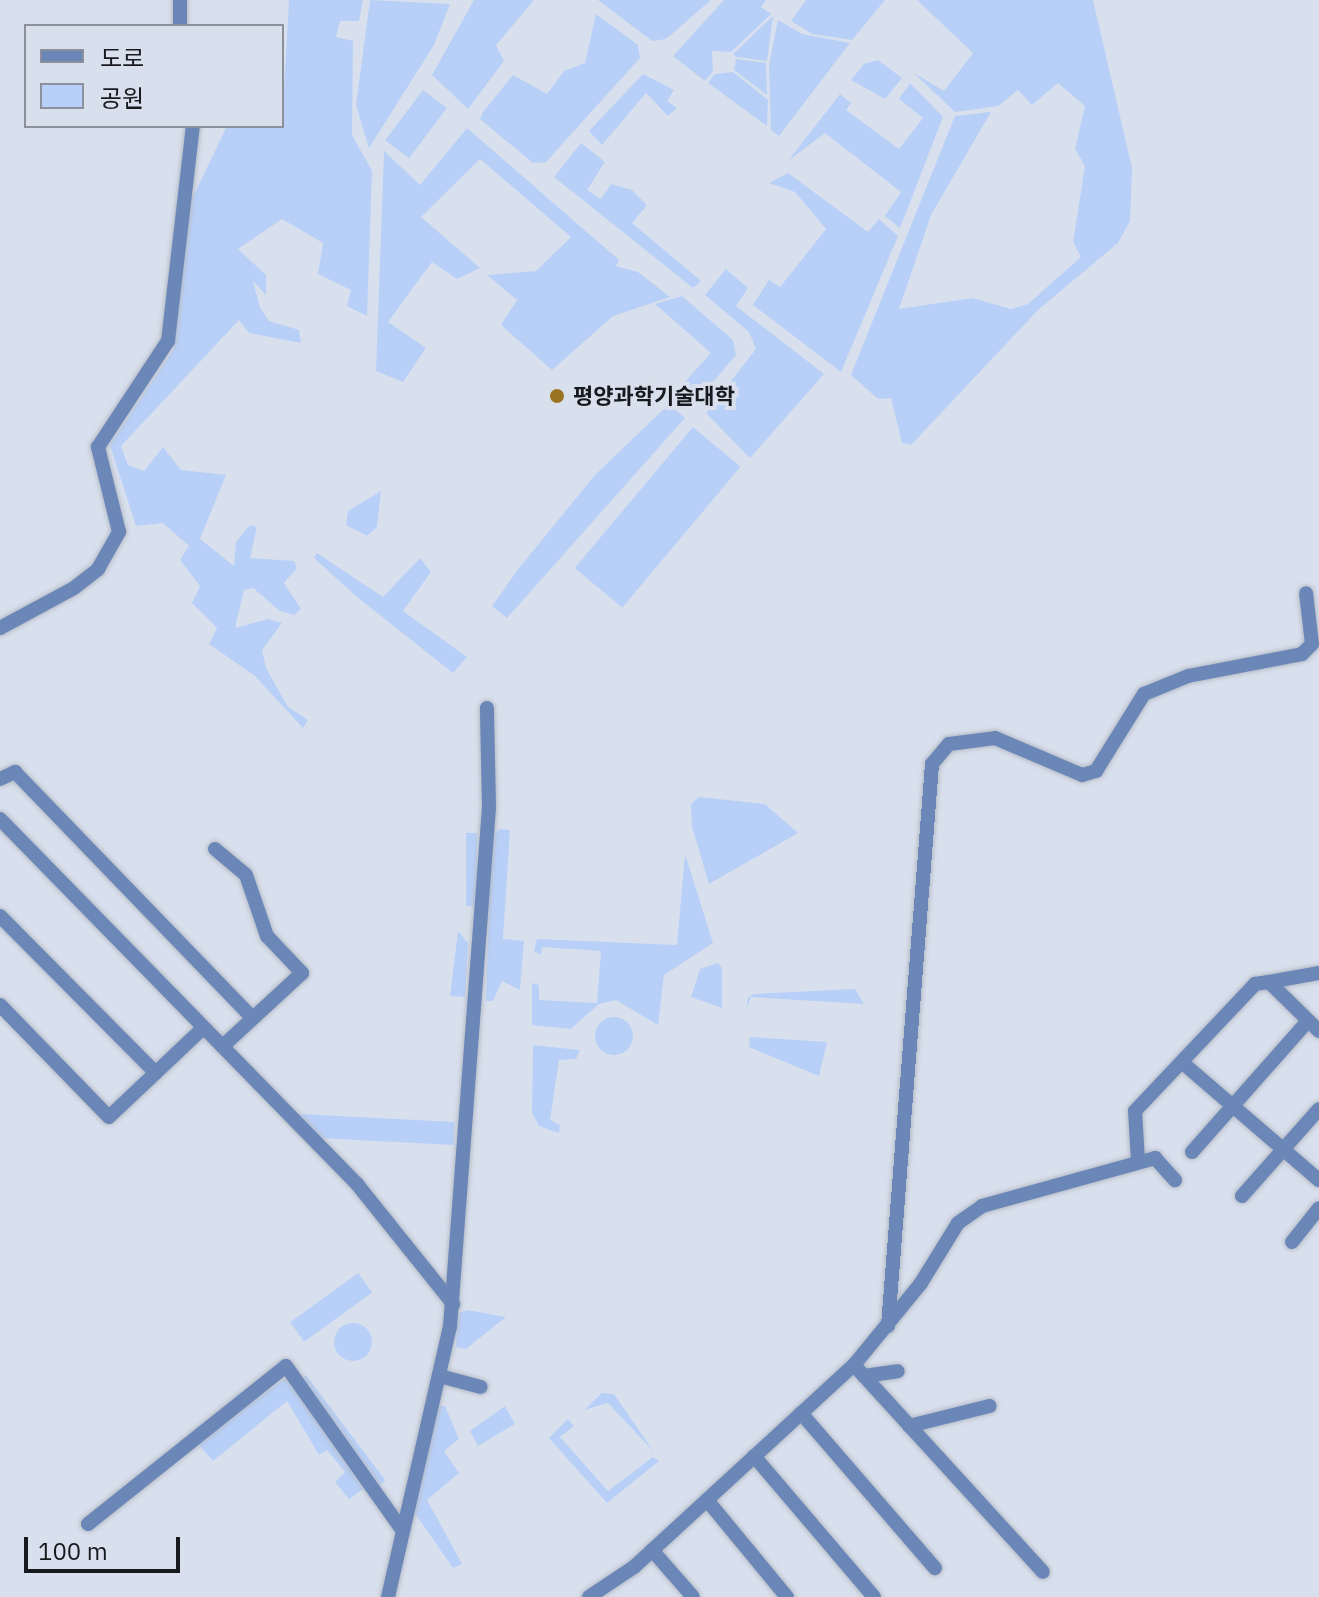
<!DOCTYPE html>
<html>
<head>
<meta charset="utf-8">
<style>
  body { margin:0 }
  #map { position:relative; width:1319px; height:1597px; overflow:hidden; background:#d9e0ed; font-family:"IBM Plex Sans","Noto Sans KR",sans-serif }
  div>[style] { position:absolute }
  .green>* { inset:0; background:#b8d0f8; transform-origin:0 0 }
  .round { border-radius:50% }
  .roads { filter:drop-shadow(0 0 2px #b6bcc8) drop-shadow(0 0 2px #b6bcc8) }
  .minor>* { height:14px; margin:-7px; padding:0 7px; transform-origin:7px; border-radius:7px; background:#6b87b7 }
  .dots>* { width:22px; height:22px; translate:-50% -50%; box-sizing:border-box; border:4px solid #d9e0ed; border-radius:50% }
  span { translate:-50% -50%; white-space:nowrap; text-align:center; line-height:1.15; -webkit-text-stroke:8px #d9e0ed; paint-order:stroke }
  .poi-label { font-size:22px; color:#16191d; font-weight:700 }
  .left { translate:0 -50%; text-align:left }
  .legend { position:absolute; left:24px; top:24px; width:260px; height:104px; box-sizing:border-box; background:#d9e0ed; border:2px solid #8b909a; margin:0; padding:10px 14px; list-style:none; font-size:24px; color:#16191d }
  .legend li { display:flex; align-items:center; gap:16px; height:40px }
  .legend b { width:40px; border:2px solid #8b909a }
  .scale { position:absolute; left:24px; top:1537px; width:156px; height:36px; box-sizing:border-box; border:4px solid #16191d; border-top:0; padding-left:10px; font-size:24px; line-height:28px; white-space:nowrap; color:#16191d; -webkit-text-stroke:6px #d9e0ed; paint-order:stroke }
</style>
</head>
<body>
<div id="map">
  <div class="green">
    <div style="clip-path:polygon(289px 0,363px 0,359px 21px,340px 21px,336px 37px,353px 41px,352px 135px,372px 171px,367px 316px,347px 306px,351px 290px,318px 274px,323px 243px,282px 219px,238px 249px,266px 275px,266px 295px,253px 281px,260px 308px,269px 321px,299px 330px,301px 343px,249px 333px,239px 320px,121px 446px,128px 465px,144px 471px,163px 447px,181px 470px,226px 475px,200px 539px,234px 566px,236px 542px,250px 525px,257px 527px,250px 558px,294px 561px,297px 568px,284px 583px,301px 609px,294px 615px,280px 611px,253px 588px,244px 590px,235px 628px,268px 619px,282px 623px,262px 650px,266px 668px,288px 707px,308px 720px,303px 728px,255px 676px,209px 644px,217px 628px,192px 603px,200px 586px,180px 560px,189px 546px,163px 523px,136px 526px,110px 445px,174px 349px,189px 205px,227px 126px,282px 126px)"></div>
    <div style="clip-path:polygon(370px 0,450px 4px,434px 45px,369px 148px,356px 105px)"></div>
    <div style="clip-path:polygon(474px 0,534px 0,496px 45px,504px 61px,468px 109px,432px 75px)"></div>
    <div style="clip-path:polygon(598px 0,711px 0,666px 39px,652px 41px)"></div>
    <div style="clip-path:polygon(724px 0,766px 0,761px 7px,771px 14px,731px 52px,712px 51px,713px 71px,705px 81px,673px 56px)"></div>
    <div style="clip-path:polygon(806px 0,885px 0,852px 40px,812px 34px,791px 21px)"></div>
    <div style="clip-path:polygon(917px 0,1093px 0,1132px 168px,1130px 221px,1118px 243px,1039px 309px,911px 445px,902px 443px,891px 398px,878px 399px,851px 375px,955px 116px,991px 112px,931px 215px,899px 309px,972px 298px,1011px 309px,1028px 304px,1081px 257px,1073px 242px,1085px 166px,1075px 149px,1085px 106px,1058px 83px,1032px 105px,1018px 90px,998px 106px,955px 112px,914px 73px,944px 91px,973px 53px)"></div>
    <div style="clip-path:polygon(596px 14px,638px 45px,640px 58px,546px 162px,533px 163px,480px 119px,483px 112px,513px 75px,547px 94px,564px 71px,585px 63px)"></div>
    <div style="clip-path:polygon(773px 16px,767px 61px,736px 57px,733px 54px)"></div>
    <div style="clip-path:polygon(778px 20px,802px 34px,850px 43px,779px 136px,771px 130px,769px 65px)"></div>
    <div style="clip-path:polygon(736px 59px,766px 63px,767px 95px,734px 70px)"></div>
    <div style="clip-path:polygon(878px 60px,902px 78px,885px 99px,851px 80px,864px 64px)"></div>
    <div style="clip-path:polygon(733px 72px,768px 100px,767px 126px,708px 83px,715px 74px)"></div>
    <div style="clip-path:polygon(643px 74px,674px 90px,667px 101px,677px 108px,668px 116px,646px 93px,602px 145px,589px 131px)"></div>
    <div style="clip-path:polygon(910px 83px,943px 117px,900px 228px,885px 216px,901px 192px,825px 133px,788px 161px,840px 94px,851px 103px,846px 110px,899px 149px,923px 118px,899px 99px)"></div>
    <div style="left:423px;top:90px;width:30px;height:63px;rotate:37deg"></div>
    <div style="clip-path:polygon(467px 128px,619px 260px,616px 266px,638px 272px,670px 297px,613px 316px,552px 370px,501px 325px,517px 300px,487px 275px,536px 271px,571px 237px,480px 159px,421px 217px,480px 268px,457px 279px,432px 262px,388px 322px,426px 348px,403px 382px,376px 371px,384px 151px,420px 185px)"></div>
    <div style="clip-path:polygon(581px 143px,605px 162px,587px 190px,601px 199px,611px 184px,632px 190px,647px 205px,632px 223px,701px 281px,693px 288px,554px 177px)"></div>
    <div style="clip-path:polygon(788px 173px,868px 232px,879px 219px,898px 236px,841px 372px,753px 305px,769px 280px,780px 287px,826px 229px,795px 192px,769px 183px)"></div>
    <div style="clip-path:polygon(726px 269px,748px 288px,736px 306px,824px 374px,750px 458px,706px 413px,756px 349px,749px 332px,705px 295px)"></div>
    <div style="clip-path:polygon(682px 296px,733px 340px,736px 355px,690px 409px,674px 394px,711px 353px,655px 304px)"></div>
    <div style="clip-path:polygon(669px 404px,685px 418px,507px 618px,492px 606px,519px 568px,595px 475px)"></div>
    <div style="left:693px;top:427px;width:62px;height:184px;rotate:40deg"></div>
    <div style="clip-path:polygon(381px 491px,377px 527px,367px 536px,346px 525px,348px 511px)"></div>
    <div style="clip-path:polygon(317px 553px,383px 597px,420px 558px,431px 572px,403px 611px,467px 657px,453px 673px,357px 597px,314px 558px)"></div>
    <div style="clip-path:polygon(699px 797px,765px 804px,798px 833px,709px 884px,692px 827px,691px 804px)"></div>
    <div style="clip-path:polygon(500px 829px,510px 830px,503px 939px,524px 941px,520px 990px,502px 981px,493px 1001px,486px 1001px,491px 836px)"></div>
    <div style="left:466px;top:833px;width:11px;height:73px"></div>
    <div style="clip-path:polygon(685px 854px,713px 943px,664px 975px,658px 1025px,616px 1000px,599px 1004px,571px 1029px,532px 1025px,532px 983px,539px 985px,539px 1000px,597px 1003px,601px 951px,542px 947px,541px 955px,534px 951px,537px 939px,677px 945px)"></div>
    <div style="clip-path:polygon(458px 931px,468px 943px,465px 997px,450px 996px)"></div>
    <div style="clip-path:polygon(718px 963px,722px 968px,722px 1008px,691px 997px,700px 969px)"></div>
    <div style="clip-path:polygon(855px 989px,864px 1004px,751px 997px,746px 1009px,748px 998px,753px 994px)"></div>
    <div class="round" style="left:595px;top:1017px;width:38px;height:38px"></div>
    <div style="clip-path:polygon(750px 1037px,827px 1042px,819px 1076px,749px 1047px)"></div>
    <div style="clip-path:polygon(533px 1045px,580px 1050px,576px 1059px,559px 1060px,550px 1120px,560px 1125px,559px 1133px,539px 1126px,532px 1113px)"></div>
    <div style="left:300px;top:1114px;width:155px;height:23px;rotate:3deg"></div>
    <div style="left:358px;top:1273px;width:24px;height:84px;rotate:54deg"></div>
    <div style="clip-path:polygon(468px 1310px,506px 1317px,466px 1349px,456px 1347px,458px 1313px)"></div>
    <div class="round" style="left:334px;top:1323px;width:38px;height:38px"></div>
    <div style="left:306px;top:1375px;width:132px;height:7px;rotate:53deg"></div>
    <div style="clip-path:polygon(286px 1378px,373px 1499px,363px 1489px,349px 1499px,335px 1482px,345px 1472px,327px 1450px,319px 1455px,287px 1401px,213px 1461px,197px 1443px)"></div>
    <div style="clip-path:polygon(602px 1393px,614px 1394px,654px 1452px,608px 1403px,584px 1410px)"></div>
    <div style="clip-path:polygon(436px 1406px,445px 1406px,459px 1439px,444px 1451px,459px 1473px,427px 1500px,462px 1564px,453px 1568px,414px 1512px)"></div>
    <div style="clip-path:polygon(505px 1406px,515px 1424px,478px 1446px,470px 1431px)"></div>
    <div style="clip-path:polygon(568px 1419px,574px 1426px,560px 1437px,608px 1491px,653px 1457px,659px 1461px,607px 1503px,549px 1438px)"></div>
  </div>
  <div class="roads">
    <div class="minor">
      <div style="left:180px;top:26px;width:26px;rotate:-90deg"></div>
      <div style="left:0;top:628px;width:84px;rotate:-28.4deg"></div>
      <div style="left:74px;top:588px;width:31px;rotate:-38deg"></div>
      <div style="left:98px;top:569px;width:43px;rotate:-60.4deg"></div>
      <div style="left:119px;top:532px;width:88px;rotate:-103.9deg"></div>
      <div style="left:98px;top:447px;width:127px;rotate:-56.6deg"></div>
      <div style="left:168px;top:341px;width:216px;rotate:-83.4deg"></div>
      <div style="left:0;top:779px;width:17px;rotate:-25deg"></div>
      <div style="left:15px;top:772px;width:341px;rotate:46deg"></div>
      <div style="left:0;top:819px;width:511px;rotate:45.63deg"></div>
      <div style="left:357px;top:1184px;width:154px;rotate:51.3deg"></div>
      <div style="left:215px;top:849px;width:40px;rotate:40deg"></div>
      <div style="left:246px;top:875px;width:65px;rotate:71deg"></div>
      <div style="left:267px;top:936px;width:51px;rotate:46.6deg"></div>
      <div style="left:302px;top:973px;width:108px;rotate:137.3deg"></div>
      <div style="left:0;top:916px;width:221px;rotate:45.2deg"></div>
      <div style="left:1269px;top:982px;width:51px;rotate:-10.2deg"></div>
      <div style="left:0;top:1005px;width:156px;rotate:45.8deg"></div>
      <div style="left:109px;top:1117px;width:129px;rotate:-43.4deg"></div>
      <div style="left:1184px;top:1064px;width:178px;rotate:40.7deg"></div>
      <div style="left:1192px;top:1152px;width:175px;rotate:-48.5deg"></div>
      <div style="left:1138px;top:1161px;width:50px;rotate:-93.4deg"></div>
      <div style="left:1135px;top:1111px;width:175px;rotate:-46.6deg"></div>
      <div style="left:1255px;top:984px;width:14px;rotate:-8deg"></div>
      <div style="left:1269px;top:982px;width:70px;rotate:44.4deg"></div>
      <div style="left:1242px;top:1196px;width:116px;rotate:-48.5deg"></div>
      <div style="left:1292px;top:1242px;width:43px;rotate:-51.5deg"></div>
      <div style="left:888px;top:1326px;width:564px;rotate:-85.52deg"></div>
      <div style="left:932px;top:764px;width:26px;rotate:-50deg"></div>
      <div style="left:949px;top:744px;width:46px;rotate:-7.4deg"></div>
      <div style="left:995px;top:738px;width:95px;rotate:23deg"></div>
      <div style="left:1082px;top:775px;width:15px;rotate:-16deg"></div>
      <div style="left:1096px;top:771px;width:91px;rotate:-58.1deg"></div>
      <div style="left:1144px;top:694px;width:48px;rotate:-22.2deg"></div>
      <div style="left:1188px;top:676px;width:116px;rotate:-10.9deg"></div>
      <div style="left:1302px;top:654px;width:14px;rotate:-45deg"></div>
      <div style="left:1312px;top:644px;width:51px;rotate:-96.7deg"></div>
      <div style="left:854px;top:1365px;width:280px;rotate:47.6deg"></div>
      <div style="left:440px;top:1376px;width:42px;rotate:15deg"></div>
      <div style="left:864px;top:1376px;width:34px;rotate:-8deg"></div>
      <div style="left:801px;top:1413px;width:205px;rotate:49.2deg"></div>
      <div style="left:909px;top:1426px;width:83px;rotate:-13.9deg"></div>
      <div style="left:754px;top:1456px;width:185px;rotate:49.6deg"></div>
      <div style="left:707px;top:1500px;width:126px;rotate:50.5deg"></div>
      <div style="left:88px;top:1524px;width:253px;rotate:-38.6deg"></div>
      <div style="left:286px;top:1366px;width:201px;rotate:54.7deg"></div>
      <div style="left:652px;top:1550px;width:62px;rotate:48.9deg"></div>
      <div style="left:388px;top:1597px;width:277px;rotate:-77.1deg"></div>
      <div style="left:450px;top:1327px;width:521px;rotate:-85.71deg"></div>
      <div style="left:489px;top:807px;width:99px;rotate:-91.2deg"></div>
      <div style="left:589px;top:1597px;width:54px;rotate:-33.7deg"></div>
      <div style="left:634px;top:1567px;width:299px;rotate:-42.6deg"></div>
      <div style="left:854px;top:1365px;width:106px;rotate:-50.7deg"></div>
      <div style="left:921px;top:1283px;width:70px;rotate:-58.3deg"></div>
      <div style="left:958px;top:1223px;width:29px;rotate:-35deg"></div>
      <div style="left:982px;top:1206px;width:180px;rotate:-15.5deg"></div>
      <div style="left:1155px;top:1158px;width:30px;rotate:48deg"></div>
    </div>
  </div>
  <div class="dots">
    <div style="left:557px;top:396px;background:#9b7320"></div>
  </div>
  <div class="poi-label">
    <span class="left" style="left:573px;top:396px">평양과학기술대학</span>
  </div>
  <ul class="legend">
  <li><b style="height:10px;background:#6b87b7"></b>도로</li>
  <li><b style="height:22px;background:#b8d0f8"></b>공원</li>
  </ul>
  <div class="scale">100 m</div>
</div>
</body>
</html>
